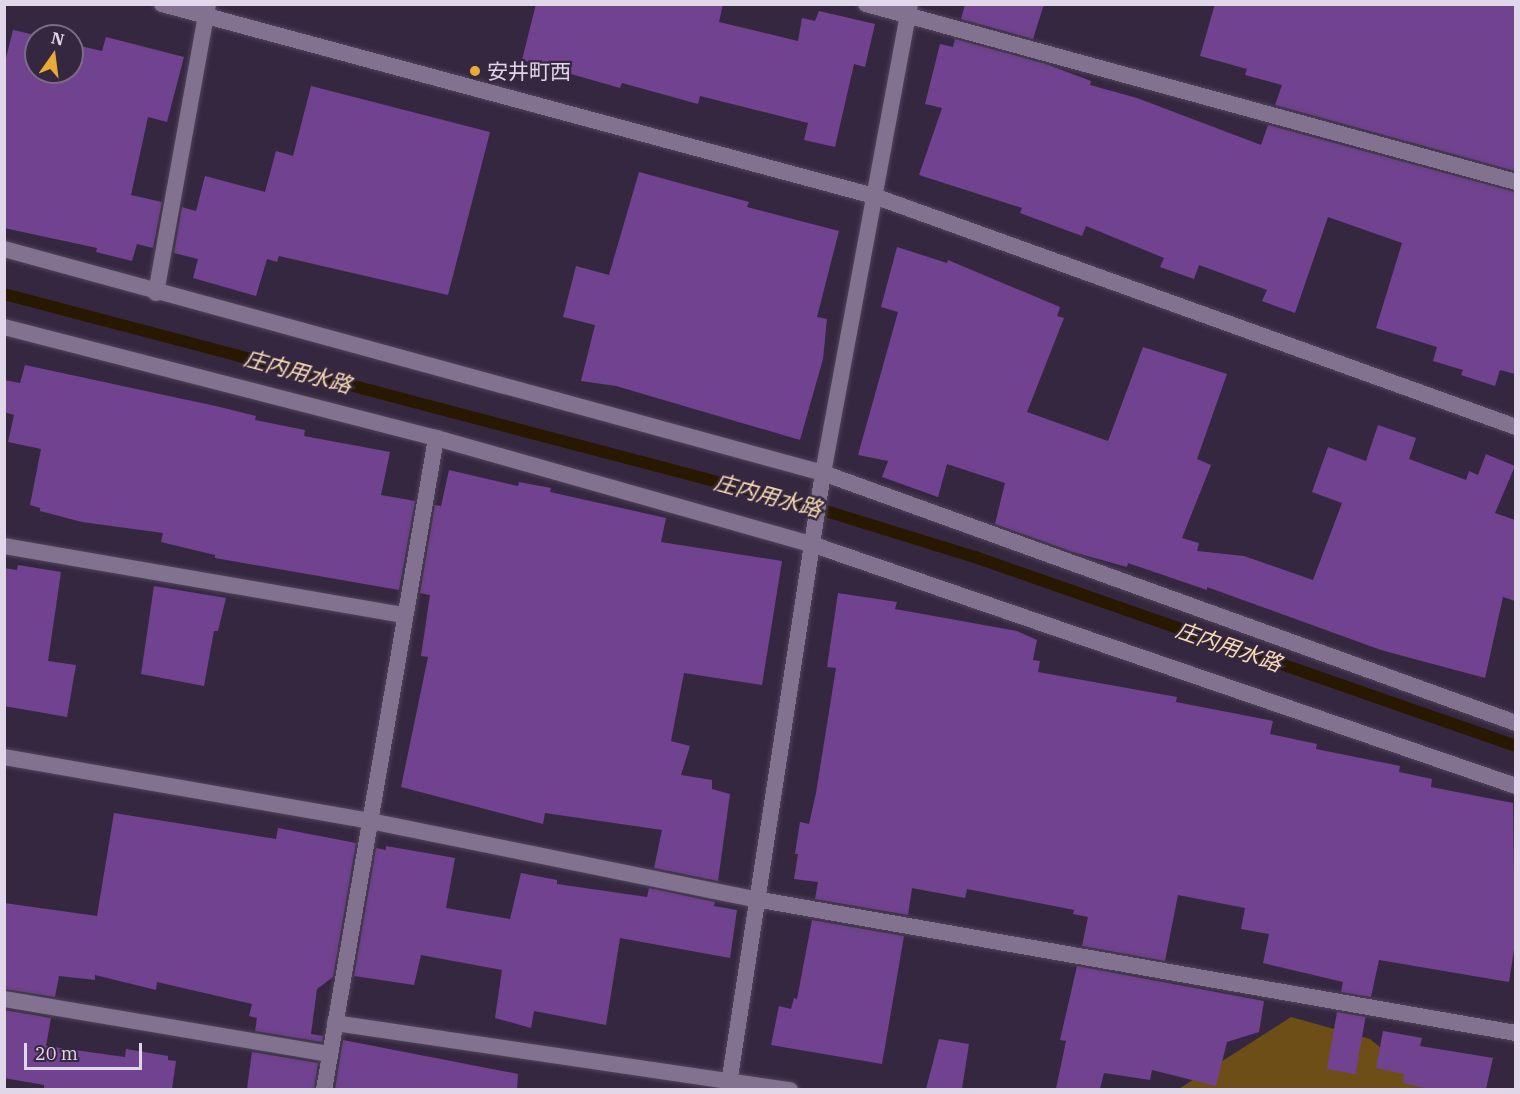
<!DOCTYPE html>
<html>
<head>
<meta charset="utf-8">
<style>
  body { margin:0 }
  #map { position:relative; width:1520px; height:1094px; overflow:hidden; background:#362741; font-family:"IBM Plex Serif","Noto Sans JP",serif }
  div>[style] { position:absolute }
  .green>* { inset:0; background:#6d4e17 }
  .stream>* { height:12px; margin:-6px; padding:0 6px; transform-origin:6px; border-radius:6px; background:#281800 }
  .building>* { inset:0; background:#714290; transform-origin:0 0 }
  .roads { filter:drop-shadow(0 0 2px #504359) drop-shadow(0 0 2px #504359) }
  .minor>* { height:16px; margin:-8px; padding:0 8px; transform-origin:8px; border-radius:8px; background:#82718f }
  .tertiary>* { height:16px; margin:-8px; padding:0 8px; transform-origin:8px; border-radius:8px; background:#82718f }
  .dots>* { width:16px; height:16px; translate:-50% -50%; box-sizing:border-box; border:3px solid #362741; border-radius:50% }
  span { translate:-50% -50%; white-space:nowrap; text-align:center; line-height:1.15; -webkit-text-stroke:4.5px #362741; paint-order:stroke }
  .poi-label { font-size:21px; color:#e0d7e8 }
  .left { translate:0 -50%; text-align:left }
  .water-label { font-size:22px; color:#f6dab0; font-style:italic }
  .frame { position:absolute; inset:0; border:6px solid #e0d7e8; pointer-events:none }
  .north { position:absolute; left:24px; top:24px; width:60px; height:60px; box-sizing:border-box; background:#362741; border:2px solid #7a6d84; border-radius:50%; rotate:14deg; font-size:16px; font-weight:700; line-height:24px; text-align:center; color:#e0d7e8 }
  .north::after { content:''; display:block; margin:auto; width:21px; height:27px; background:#e9ab38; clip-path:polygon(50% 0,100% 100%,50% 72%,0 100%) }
  .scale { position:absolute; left:24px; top:1043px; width:118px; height:27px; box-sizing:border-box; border:3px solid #e0d7e8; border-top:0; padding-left:8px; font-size:18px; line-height:21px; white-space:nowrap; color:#e0d7e8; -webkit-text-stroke:4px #362741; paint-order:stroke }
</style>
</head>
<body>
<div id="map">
  <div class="green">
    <div style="clip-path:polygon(1291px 1017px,1370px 1039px,1431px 1089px,1177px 1090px)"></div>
  </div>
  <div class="stream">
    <div style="left:4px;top:294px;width:837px;rotate:14.75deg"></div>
    <div style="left:813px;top:507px;width:170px;rotate:17.2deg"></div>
    <div style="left:975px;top:557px;width:573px;rotate:19.26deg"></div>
  </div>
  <div class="building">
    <div style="clip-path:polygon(536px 4px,723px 4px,719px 22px,798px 41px,802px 18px,815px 21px,819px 11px,875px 24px,865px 67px,854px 64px,835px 147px,804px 140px,808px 123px,700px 96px,698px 104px,622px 83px,620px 88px,522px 60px)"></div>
    <div style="clip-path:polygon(965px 4px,1044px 4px,1033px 39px,961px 19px)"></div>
    <div style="clip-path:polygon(1215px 4px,1515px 4px,1515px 171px,1275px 105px,1282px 85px,1245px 75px,1247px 69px,1200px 56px)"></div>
    <div style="clip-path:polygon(13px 30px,40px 36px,36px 36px,36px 72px,72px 72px,72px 44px,102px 51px,106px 37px,184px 57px,167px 122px,148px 117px,131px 195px,162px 202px,153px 248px,137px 244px,132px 261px,96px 252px,97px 248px,4px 228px,4px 66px)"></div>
    <div style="clip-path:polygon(955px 39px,1046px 64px,1091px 81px,1090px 85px,1137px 98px,1261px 145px,1268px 125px,1515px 192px,1515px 374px,1500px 370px,1495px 386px,1461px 375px,1463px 370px,1433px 361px,1437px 347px,1376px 328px,1402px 243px,1328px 217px,1295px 313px,1262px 301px,1267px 290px,1199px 265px,1194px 279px,1160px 267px,1164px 258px,1086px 226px,1082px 236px,1020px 213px,1022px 208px,919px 175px,942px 108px,925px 104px,940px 44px,953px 47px)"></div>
    <div style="clip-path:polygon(311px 86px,490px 132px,448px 295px,279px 256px,277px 262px,267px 259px,256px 296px,193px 278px,198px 259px,174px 253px,182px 207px,196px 211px,205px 176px,265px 192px,276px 151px,293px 156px)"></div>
    <div style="clip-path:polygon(639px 172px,749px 202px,747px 207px,839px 231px,817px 317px,827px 319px,823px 359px,800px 440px,616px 386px,581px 381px,595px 325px,563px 317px,576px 266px,609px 275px)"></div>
    <div style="clip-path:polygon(897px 247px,947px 263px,948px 260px,1060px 307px,1057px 316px,1064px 318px,1027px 412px,1108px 441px,1143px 347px,1227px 374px,1197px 459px,1211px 465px,1182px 538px,1199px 543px,1197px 551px,1244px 556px,1313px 580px,1342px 503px,1312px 492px,1328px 447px,1366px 461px,1378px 425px,1416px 438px,1409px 459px,1466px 480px,1469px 471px,1478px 475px,1486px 454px,1515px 466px,1495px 513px,1515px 520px,1515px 601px,1503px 597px,1485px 678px,1381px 650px,1207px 587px,1207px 590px,1128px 563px,1127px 567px,1073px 552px,995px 524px,1005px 483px,947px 464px,938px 497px,882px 477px,888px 461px,858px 455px,898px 312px,881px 307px)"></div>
    <div style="clip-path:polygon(25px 365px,220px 407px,256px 416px,255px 420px,305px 430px,304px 436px,390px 452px,381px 495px,415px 501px,399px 590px,215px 558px,215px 555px,161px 542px,163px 533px,82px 522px,40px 511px,40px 508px,30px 505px,41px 449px,8px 442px,14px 415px,4px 412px,4px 380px,20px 383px)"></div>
    <div style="clip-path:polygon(449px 470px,518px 486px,519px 482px,551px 488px,550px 492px,666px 518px,661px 542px,782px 561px,762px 685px,684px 673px,671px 741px,690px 746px,681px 775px,712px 780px,712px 789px,730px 794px,718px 881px,654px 868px,662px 830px,545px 813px,543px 824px,401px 787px,428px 657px,421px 656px,430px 595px,420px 593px,435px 505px,441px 506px)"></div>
    <div style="clip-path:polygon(18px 565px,61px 572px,48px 661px,76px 665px,67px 717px,4px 706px,4px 568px,17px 570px)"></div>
    <div style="clip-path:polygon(154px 586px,226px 598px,218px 631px,214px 631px,204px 686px,141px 674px)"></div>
    <div style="clip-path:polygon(838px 593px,897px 602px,895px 609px,1017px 631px,1037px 640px,1033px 660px,1040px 661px,1038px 672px,1177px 697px,1176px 702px,1273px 721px,1270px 734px,1317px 744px,1316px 749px,1400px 766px,1399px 772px,1432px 779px,1431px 787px,1513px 803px,1515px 943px,1509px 982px,1379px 960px,1371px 997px,1341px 992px,1343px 982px,1263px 963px,1269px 934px,1241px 929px,1245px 908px,1178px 895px,1165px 961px,1082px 946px,1088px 917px,1073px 914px,1074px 910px,967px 889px,965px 898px,912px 888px,908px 915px,815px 899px,818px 882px,794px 879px,798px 854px,795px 854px,800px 822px,809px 824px,816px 793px,836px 668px,827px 667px)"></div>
    <div style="clip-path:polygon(114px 813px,276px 839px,278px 828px,356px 843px,333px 977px,317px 989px,311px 1034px,323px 1036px,322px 1042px,255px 1031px,257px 1018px,249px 1016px,252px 1004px,157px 982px,156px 990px,95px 975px,95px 980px,59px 976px,55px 997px,4px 989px,4px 903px,97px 916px)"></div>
    <div style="clip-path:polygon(386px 846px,455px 858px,446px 908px,510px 919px,521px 873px,557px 880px,557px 884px,647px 897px,649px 888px,715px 902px,714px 906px,737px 910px,730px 958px,620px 938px,606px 1025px,534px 1011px,531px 1028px,495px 1018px,502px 970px,421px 955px,414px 985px,354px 976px,376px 848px,386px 850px)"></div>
    <div style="clip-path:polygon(812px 920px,904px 936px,882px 1064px,771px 1045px,779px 1006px,791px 1009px,794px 998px,797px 999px)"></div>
    <div style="clip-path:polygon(1077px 966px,1264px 1001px,1259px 1032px,1227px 1042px,1216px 1086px,1152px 1070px,1150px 1080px,1104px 1073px,1100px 1089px,1056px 1089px,1066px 1041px,1060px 1040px)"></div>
    <div style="clip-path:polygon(4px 1010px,51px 1018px,46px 1046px,125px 1057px,126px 1049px,168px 1056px,168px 1060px,176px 1061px,172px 1089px,44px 1089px,44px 1085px,4px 1078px)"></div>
    <div style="left:1337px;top:1012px;width:29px;height:58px;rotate:10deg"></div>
    <div style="clip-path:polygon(1383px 1031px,1422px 1038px,1420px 1046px,1493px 1058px,1486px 1089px,1430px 1089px,1403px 1083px,1404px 1074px,1376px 1068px)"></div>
    <div style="clip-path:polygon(939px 1039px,969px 1044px,962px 1089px,926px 1089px)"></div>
    <div style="clip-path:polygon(343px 1040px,518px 1074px,517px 1089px,335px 1089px)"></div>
    <div style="clip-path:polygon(252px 1052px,318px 1063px,314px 1089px,247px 1089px)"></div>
  </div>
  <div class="roads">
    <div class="minor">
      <div style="left:866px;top:4px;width:674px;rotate:15.31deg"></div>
      <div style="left:4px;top:249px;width:849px;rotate:15.3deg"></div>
      <div style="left:823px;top:473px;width:737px;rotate:19.84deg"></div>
      <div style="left:156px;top:293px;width:294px;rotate:-79.8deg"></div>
      <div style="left:4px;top:327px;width:446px;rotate:14.4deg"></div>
      <div style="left:436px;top:438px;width:393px;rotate:15.8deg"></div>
      <div style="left:814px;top:545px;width:742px;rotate:18.95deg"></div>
      <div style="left:4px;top:546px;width:405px;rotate:9.8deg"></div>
      <div style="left:4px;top:757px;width:372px;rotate:9.9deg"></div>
      <div style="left:370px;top:821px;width:393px;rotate:11.5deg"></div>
      <div style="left:755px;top:899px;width:773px;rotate:9.99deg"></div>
      <div style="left:4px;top:999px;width:330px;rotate:9.6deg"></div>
      <div style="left:335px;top:1023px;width:460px;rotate:8.4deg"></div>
      <div style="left:324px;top:1090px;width:662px;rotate:-80.25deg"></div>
      <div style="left:728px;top:1090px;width:624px;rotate:-81.25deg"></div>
      <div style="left:823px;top:473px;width:477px;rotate:-79.5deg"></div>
    </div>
    <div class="tertiary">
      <div style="left:162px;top:4px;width:737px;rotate:15.09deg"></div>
      <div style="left:874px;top:196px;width:682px;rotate:19.79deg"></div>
    </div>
  </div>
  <div class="dots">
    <div style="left:475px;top:71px;background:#e9ab38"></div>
  </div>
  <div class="poi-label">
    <span class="left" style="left:487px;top:71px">安井町西</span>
  </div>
  <div class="water-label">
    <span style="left:298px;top:371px;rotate:15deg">庄内用水路</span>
    <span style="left:768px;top:495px;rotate:15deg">庄内用水路</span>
    <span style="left:1229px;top:646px;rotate:19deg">庄内用水路</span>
  </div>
  <div class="frame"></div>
  <div class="north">N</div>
  <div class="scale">20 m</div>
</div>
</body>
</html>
